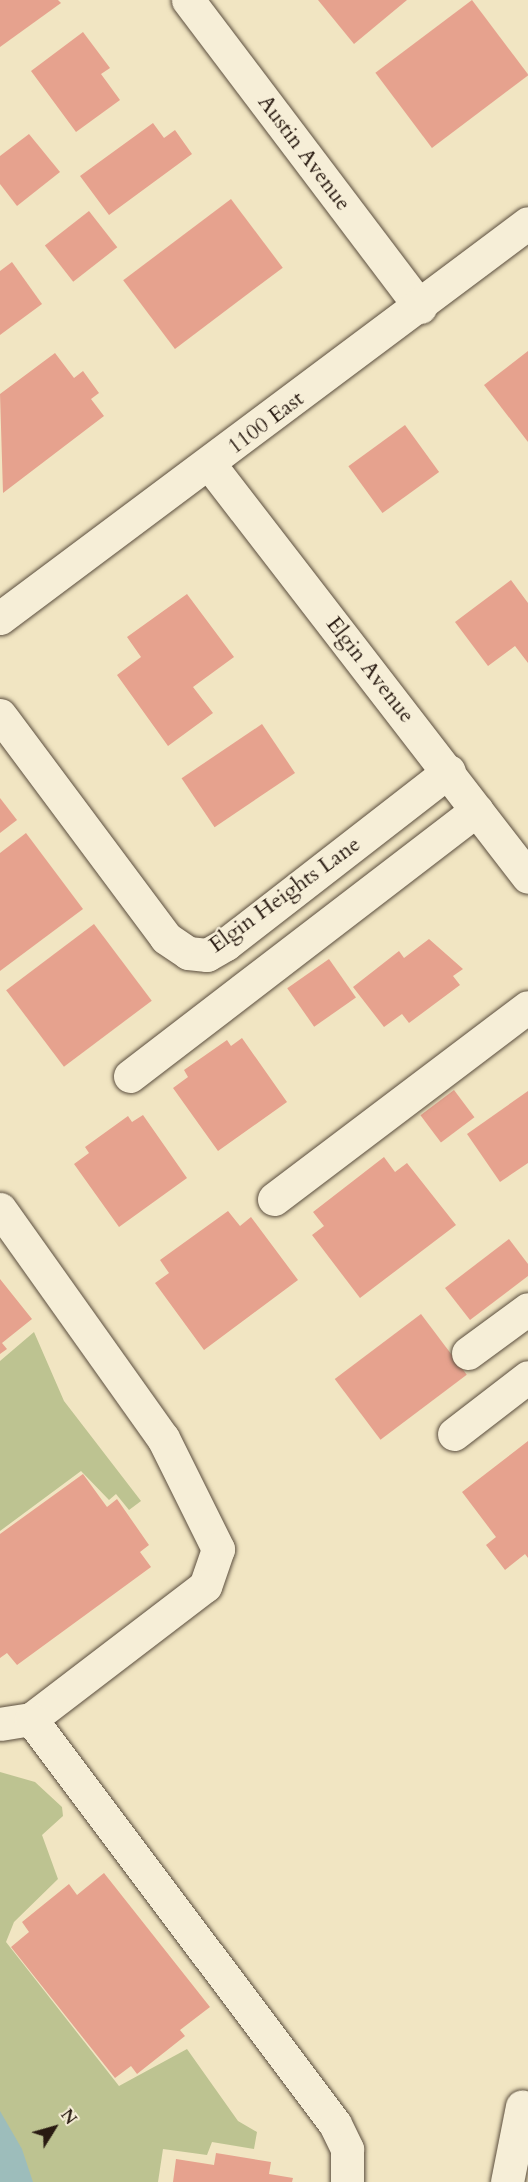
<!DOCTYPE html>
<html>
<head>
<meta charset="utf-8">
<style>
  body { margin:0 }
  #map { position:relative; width:528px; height:2182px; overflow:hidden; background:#f1e5c2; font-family:Cardo,serif }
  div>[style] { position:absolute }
  .green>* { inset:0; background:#bdc391 }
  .water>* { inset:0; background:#9dbdbb }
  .building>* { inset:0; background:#e6a28e; transform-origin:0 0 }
  .roads { filter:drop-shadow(0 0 2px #5b4e3e) drop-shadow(0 0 2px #5b4e3e) }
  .minor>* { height:33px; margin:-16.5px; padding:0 16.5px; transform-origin:16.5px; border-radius:16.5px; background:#f6eed7 }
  span { translate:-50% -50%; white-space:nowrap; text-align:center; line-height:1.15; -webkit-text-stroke:4.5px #f6eed7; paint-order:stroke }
  .street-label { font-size:22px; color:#291b12 }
  .north { position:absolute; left:24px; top:2098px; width:60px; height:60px; -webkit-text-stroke:4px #f6eed7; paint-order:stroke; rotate:53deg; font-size:16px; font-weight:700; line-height:24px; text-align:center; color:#291b12 }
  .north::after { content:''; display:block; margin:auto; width:21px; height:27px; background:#291b12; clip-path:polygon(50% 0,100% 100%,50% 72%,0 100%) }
</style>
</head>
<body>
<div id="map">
  <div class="green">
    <div style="clip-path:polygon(34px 1332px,64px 1401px,141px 1501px,129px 1510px,116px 1494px,109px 1500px,81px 1471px,0 1531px,0 1361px)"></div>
    <div style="clip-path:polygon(0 1772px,35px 1782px,62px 1807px,63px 1816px,42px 1835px,58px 1879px,14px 1922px,6px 1942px,119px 2086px,187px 2049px,238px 2121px,257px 2132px,254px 2149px,212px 2142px,207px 2155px,163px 2149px,158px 2182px,0 2182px)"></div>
  </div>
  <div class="water">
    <div style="clip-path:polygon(0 2111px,22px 2149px,33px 2182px,0 2182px)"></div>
  </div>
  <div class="building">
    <div style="clip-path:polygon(0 0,58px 0,61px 3px,0 47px)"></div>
    <div style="clip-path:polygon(318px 0,407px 0,354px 44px)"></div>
    <div style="left:472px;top:0;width:94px;height:121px;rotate:53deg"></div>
    <div style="clip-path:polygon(83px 32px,110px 68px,101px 74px,120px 100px,76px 132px,31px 71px)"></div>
    <div style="clip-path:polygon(153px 123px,164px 138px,175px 130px,192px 154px,109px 215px,80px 176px)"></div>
    <div style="clip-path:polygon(29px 134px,60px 172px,17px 206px,0 184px,0 156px)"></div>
    <div style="left:231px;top:199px;width:86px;height:135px;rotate:53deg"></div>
    <div style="left:89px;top:211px;width:46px;height:56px;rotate:52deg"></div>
    <div style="clip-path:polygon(12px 262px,42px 304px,0 335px,0 271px)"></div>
    <div style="clip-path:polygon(528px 351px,528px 442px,484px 385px)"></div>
    <div style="clip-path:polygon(55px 353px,74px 378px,83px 371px,99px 393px,91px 399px,104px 416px,3px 493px,0 394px)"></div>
    <div style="left:405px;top:425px;width:58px;height:70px;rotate:54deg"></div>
    <div style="clip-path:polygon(511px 580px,528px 603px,528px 663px,515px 646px,488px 666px,455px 622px)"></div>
    <div style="clip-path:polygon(187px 594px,234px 657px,193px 687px,213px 713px,168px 746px,117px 675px,141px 657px,127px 637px)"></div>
    <div style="left:262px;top:724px;width:59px;height:97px;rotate:56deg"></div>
    <div style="clip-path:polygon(0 798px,17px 820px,0 833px)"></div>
    <div style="clip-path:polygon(26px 833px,83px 909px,0 971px,0 853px)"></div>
    <div style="left:94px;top:924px;width:96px;height:110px;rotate:53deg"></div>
    <div style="clip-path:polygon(429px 939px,463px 969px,453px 976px,460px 985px,409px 1023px,402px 1014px,384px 1027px,353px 987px,399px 951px,404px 958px)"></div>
    <div style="left:329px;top:959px;width:47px;height:51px;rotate:55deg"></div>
    <div style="clip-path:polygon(242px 1038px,287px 1102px,218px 1151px,173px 1088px,188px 1077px,184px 1070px,227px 1040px,231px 1046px)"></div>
    <div style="left:454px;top:1090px;width:34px;height:42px;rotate:53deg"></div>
    <div style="clip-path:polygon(528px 1091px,528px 1163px,500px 1182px,467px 1134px)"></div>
    <div style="clip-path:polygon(143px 1115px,187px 1178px,119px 1227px,74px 1164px,89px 1153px,85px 1147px,128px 1116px,132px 1122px)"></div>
    <div style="clip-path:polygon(384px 1157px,395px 1172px,407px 1163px,456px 1225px,360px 1298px,312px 1235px,324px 1226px,313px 1212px)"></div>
    <div style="clip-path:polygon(228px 1211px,240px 1226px,251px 1217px,298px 1280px,204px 1350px,155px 1283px,169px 1273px,160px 1260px)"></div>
    <div style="clip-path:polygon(509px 1239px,528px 1264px,528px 1276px,470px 1320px,445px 1288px)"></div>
    <div style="clip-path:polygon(0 1279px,32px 1319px,2px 1343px,7px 1349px,0 1354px)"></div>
    <div style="left:421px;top:1314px;width:76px;height:108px;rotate:53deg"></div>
    <div style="clip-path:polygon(528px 1441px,528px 1558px,525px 1554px,505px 1570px,486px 1545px,496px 1537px,462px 1492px)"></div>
    <div style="clip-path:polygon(83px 1474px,107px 1507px,117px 1499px,149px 1545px,140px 1552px,151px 1567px,17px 1665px,7px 1653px,0 1658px,0 1534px)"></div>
    <div style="clip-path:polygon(104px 1873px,210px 2007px,180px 2030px,185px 2036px,137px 2074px,131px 2066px,115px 2078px,11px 1947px,29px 1932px,22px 1922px,69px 1884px,77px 1895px)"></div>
    <div style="clip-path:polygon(216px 2153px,271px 2162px,269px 2174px,293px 2178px,292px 2182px,173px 2182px,176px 2159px,214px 2165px)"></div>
  </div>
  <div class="roads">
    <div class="minor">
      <div style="left:188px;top:0;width:385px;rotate:52.9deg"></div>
      <div style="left:210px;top:465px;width:520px;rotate:52.34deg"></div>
      <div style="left:0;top:618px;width:659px;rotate:-36.8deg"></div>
      <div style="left:0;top:715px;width:278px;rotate:53.3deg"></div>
      <div style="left:166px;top:938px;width:27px;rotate:34deg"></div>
      <div style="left:188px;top:953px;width:19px;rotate:6deg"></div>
      <div style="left:207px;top:955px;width:22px;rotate:-30deg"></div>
      <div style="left:226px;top:944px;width:282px;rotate:-37.8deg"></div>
      <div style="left:130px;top:1076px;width:437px;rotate:-37.5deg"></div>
      <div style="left:274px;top:1199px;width:318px;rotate:-37.1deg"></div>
      <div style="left:0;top:1209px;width:281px;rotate:54.6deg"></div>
      <div style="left:163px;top:1438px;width:124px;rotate:63.6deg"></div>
      <div style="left:218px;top:1549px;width:39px;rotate:109deg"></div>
      <div style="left:205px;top:1586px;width:219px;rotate:142.6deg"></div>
      <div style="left:31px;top:1719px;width:31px;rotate:171deg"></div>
      <div style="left:468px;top:1353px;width:74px;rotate:-36.3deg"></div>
      <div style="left:454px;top:1434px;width:93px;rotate:-37.6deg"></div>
      <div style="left:31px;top:1719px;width:506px;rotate:53.11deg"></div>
      <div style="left:335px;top:2124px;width:28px;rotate:64deg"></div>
      <div style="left:347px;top:2149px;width:33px;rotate:90deg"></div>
      <div style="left:507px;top:2182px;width:77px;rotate:-78.8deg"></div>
    </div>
  </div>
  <div class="street-label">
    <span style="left:304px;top:153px;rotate:53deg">Austin Avenue</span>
    <span style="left:266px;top:423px;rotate:-37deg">1100 East</span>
    <span style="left:370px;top:670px;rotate:52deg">Elgin Avenue</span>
    <span style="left:285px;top:895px;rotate:-36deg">Elgin Heights Lane</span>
  </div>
  <div class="north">N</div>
</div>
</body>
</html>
